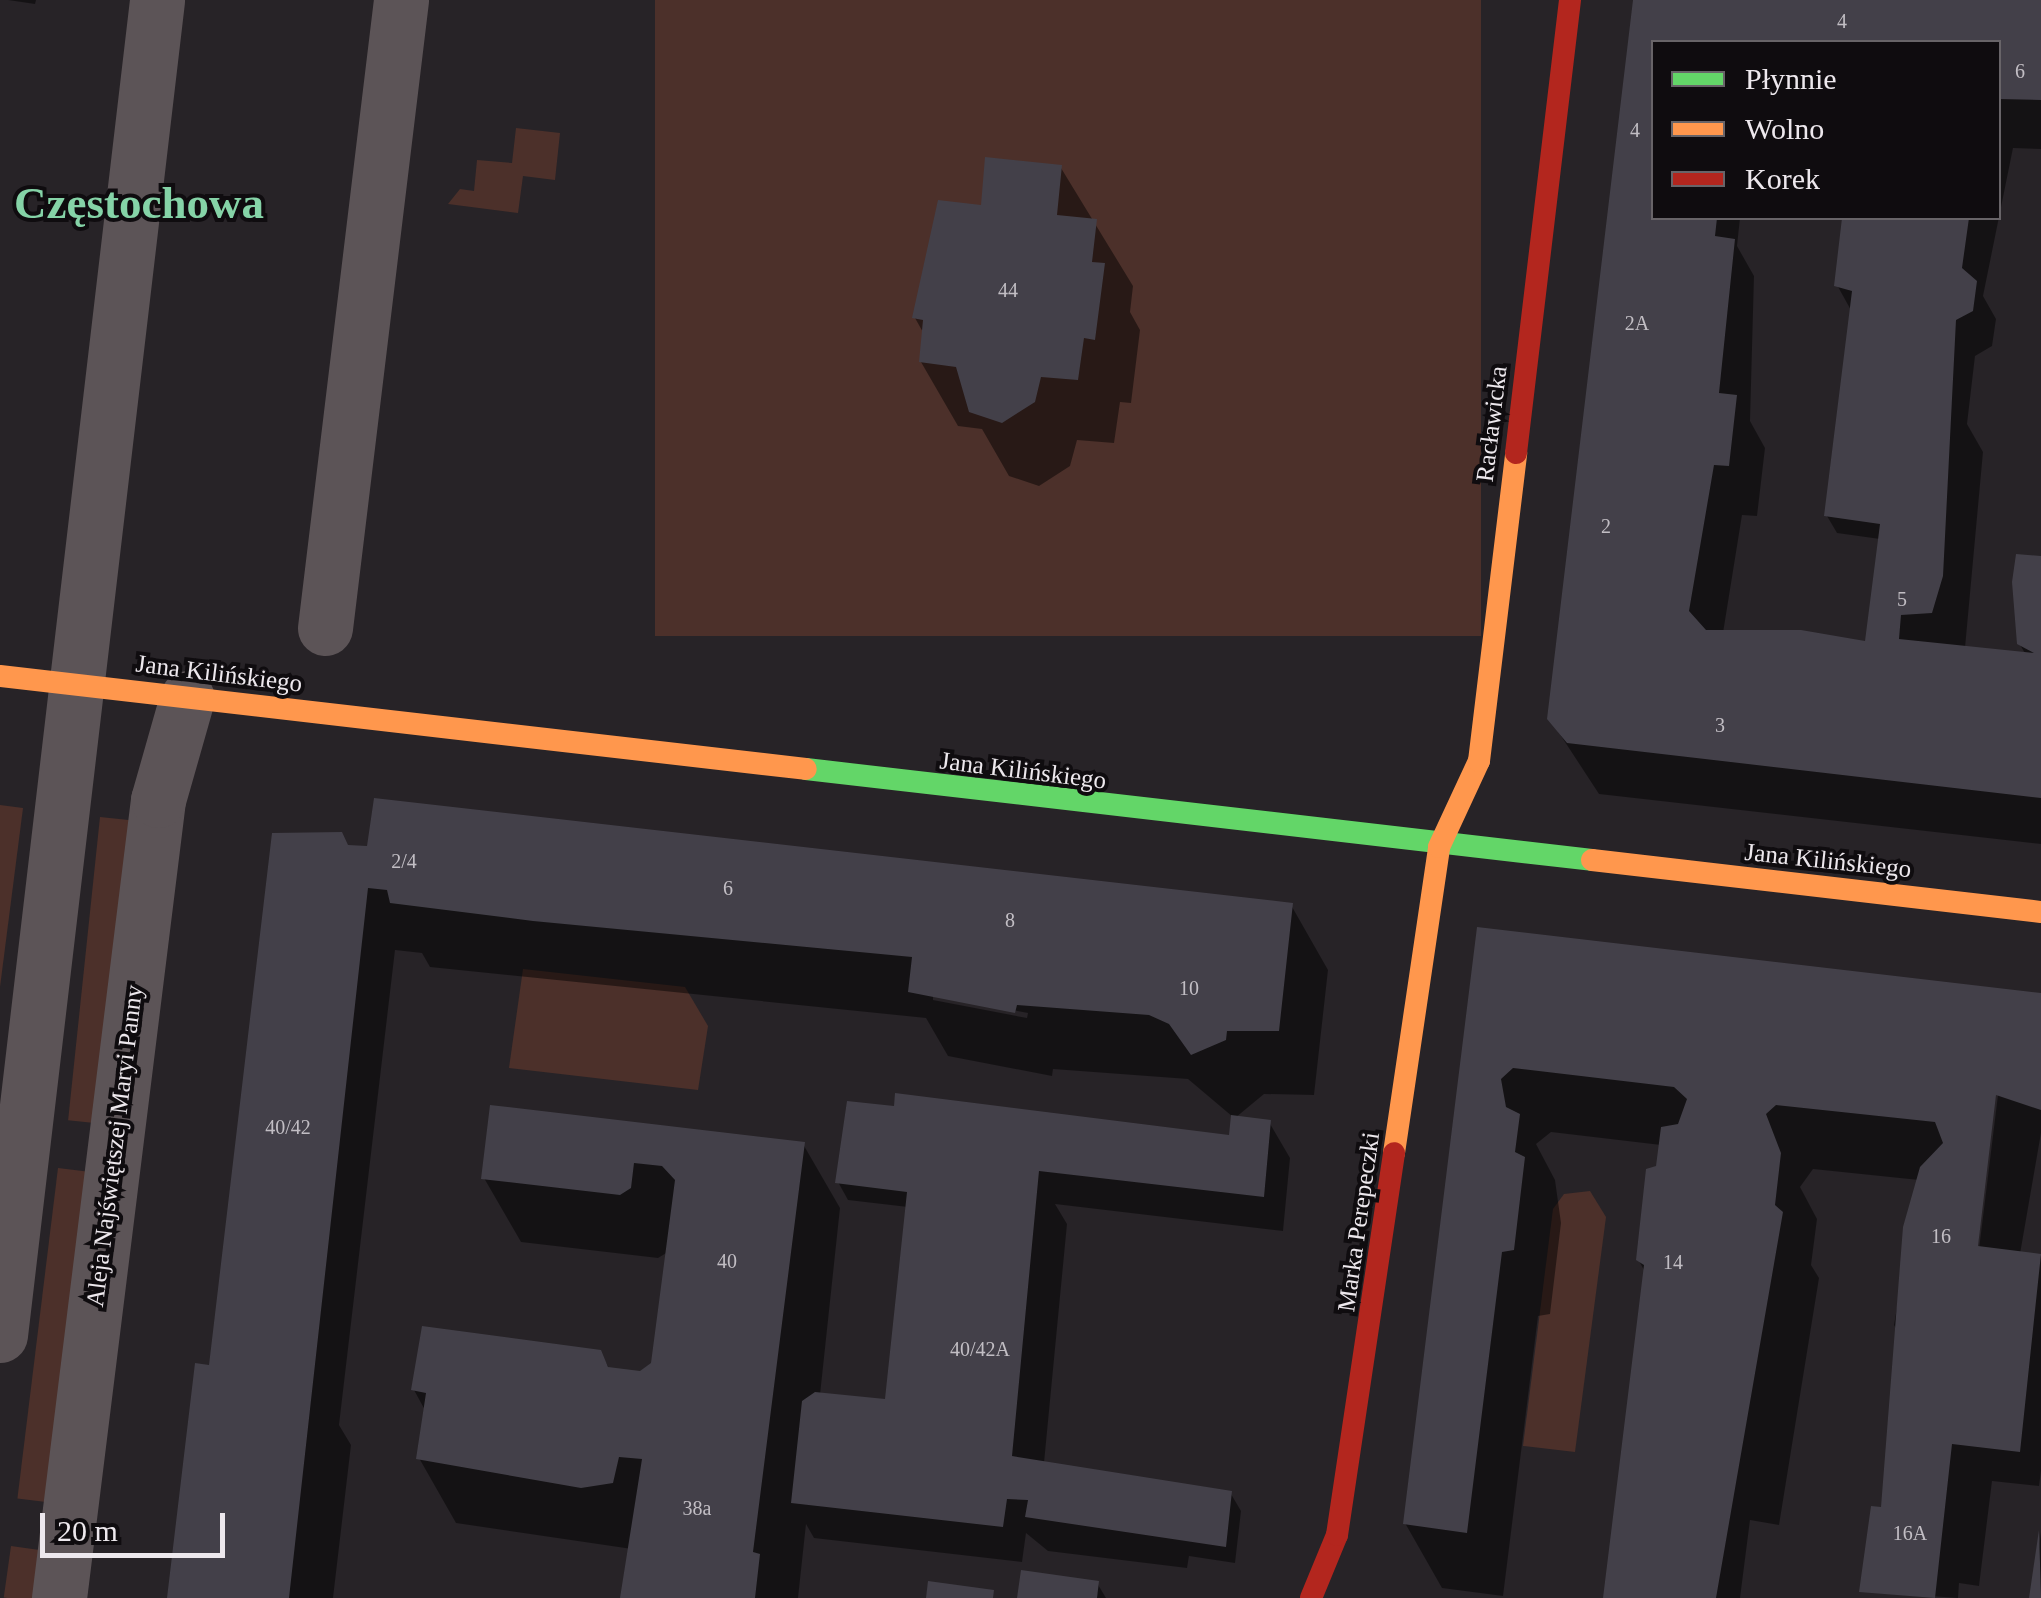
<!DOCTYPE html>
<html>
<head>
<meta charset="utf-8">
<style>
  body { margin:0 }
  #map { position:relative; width:2041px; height:1598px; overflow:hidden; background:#272327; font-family:Georgia,serif }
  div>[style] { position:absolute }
  .green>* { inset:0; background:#4c302a; transform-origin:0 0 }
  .shadow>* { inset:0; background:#0007 }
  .building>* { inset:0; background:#434049 }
  .street>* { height:55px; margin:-27.5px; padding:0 27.5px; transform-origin:27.5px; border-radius:27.5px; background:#5c5457 }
  .fast>* { height:22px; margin:-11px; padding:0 11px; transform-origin:11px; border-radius:11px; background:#63d668 }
  .slow>* { height:22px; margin:-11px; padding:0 11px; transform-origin:11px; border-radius:11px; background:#ff974d }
  .jam>* { height:22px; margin:-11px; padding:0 11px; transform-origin:11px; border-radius:11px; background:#b3261e }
  span { translate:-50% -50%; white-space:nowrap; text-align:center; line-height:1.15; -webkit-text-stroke:8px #0f0c0f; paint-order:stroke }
  .number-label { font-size:20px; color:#c2bec4 }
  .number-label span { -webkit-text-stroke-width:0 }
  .street-label { font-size:25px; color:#ede8ed }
  .town-label { font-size:45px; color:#85d3a7; font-weight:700 }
  .legend { position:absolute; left:1651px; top:40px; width:350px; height:180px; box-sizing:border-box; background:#0f0c0f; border:2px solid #686468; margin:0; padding:12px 18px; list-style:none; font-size:30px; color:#ede8ed }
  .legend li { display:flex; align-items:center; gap:20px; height:50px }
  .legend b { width:50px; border:2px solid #686468 }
  .scale { position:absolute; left:40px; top:1513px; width:185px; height:45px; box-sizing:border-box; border:5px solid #ede8ed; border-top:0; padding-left:12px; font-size:30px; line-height:35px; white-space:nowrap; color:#ede8ed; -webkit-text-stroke:8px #0f0c0f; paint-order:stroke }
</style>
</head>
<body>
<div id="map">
  <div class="green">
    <div style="left:655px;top:0;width:826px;height:636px"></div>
    <div style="clip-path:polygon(516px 128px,560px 133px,555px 180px,523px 176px,518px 213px,448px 204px,460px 189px,474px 191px,477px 160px,512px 163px)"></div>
    <div style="clip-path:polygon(0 805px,23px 808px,0 987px)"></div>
    <div style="left:100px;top:817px;width:36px;height:305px;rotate:6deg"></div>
    <div style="clip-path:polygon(523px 969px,685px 987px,708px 1026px,698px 1090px,509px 1068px)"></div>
    <div style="left:58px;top:1168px;width:35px;height:333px;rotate:7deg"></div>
    <div style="clip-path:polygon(1590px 1191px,1606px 1217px,1575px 1452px,1523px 1446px,1553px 1209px,1564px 1194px)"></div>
    <div style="left:11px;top:1546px;width:36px;height:52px;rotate:8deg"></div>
  </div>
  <div class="shadow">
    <div style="clip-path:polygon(8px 0,36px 0,35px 4px)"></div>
    <div style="clip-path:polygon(evenodd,1635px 0,2041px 0,2041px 149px,2013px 148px,1983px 296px,1996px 319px,1992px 346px,1975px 356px,1967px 424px,1983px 452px,1965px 648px,2026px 655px,2019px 643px,2041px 560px,2041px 844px,1599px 794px,1550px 719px,1635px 0,1654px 42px,1998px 42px,1998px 218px,1845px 218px,1837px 285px,1852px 312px,1827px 516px,1837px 533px,1880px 539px,1868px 644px,1723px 633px,1742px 515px,1757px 516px,1765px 448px,1750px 421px,1754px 276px,1737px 246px,1740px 218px,1654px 218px,1654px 42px)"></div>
    <div style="clip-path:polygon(1061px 168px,1133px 286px,1130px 312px,1140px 330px,1131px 403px,1120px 402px,1114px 443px,1077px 440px,1070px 466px,1039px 486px,1009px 476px,982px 429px,958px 426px,921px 362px,924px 334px,915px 318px,983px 208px)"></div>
    <div style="clip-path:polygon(evenodd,349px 848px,1291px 905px,1328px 970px,1314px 1095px,1264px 1094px,1235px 1118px,1269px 1122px,1290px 1158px,1283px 1231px,1055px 1204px,1067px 1224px,1044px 1463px,1231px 1494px,1241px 1511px,1235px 1563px,1189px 1556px,1187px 1568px,1048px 1551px,1026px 1533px,1022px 1562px,814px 1538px,806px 1524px,798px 1598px,625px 1598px,632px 1549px,456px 1523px,419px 1458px,426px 1412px,414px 1390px,600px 1352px,610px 1370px,641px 1374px,654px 1364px,668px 1252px,658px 1258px,521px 1242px,484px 1178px,803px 1144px,840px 1208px,820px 1395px,887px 1402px,908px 1207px,848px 1200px,838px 1182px,1231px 1138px,1233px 1117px,1188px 1079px,1053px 1069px,1052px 1076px,948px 1056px,926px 1018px,430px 967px,422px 953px,395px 950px,339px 1425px,351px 1445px,333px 1598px,170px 1598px,211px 1368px,349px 848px,933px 995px,1028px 1013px,1027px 1018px,933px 1000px,933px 995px)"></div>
    <div style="clip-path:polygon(evenodd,1479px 930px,2041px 995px,2041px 1133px,2020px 1254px,2041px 1256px,2041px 1471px,2039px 1486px,1992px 1481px,1979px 1586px,1959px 1583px,1958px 1598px,1862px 1591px,1883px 1509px,1902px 1339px,1894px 1325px,1919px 1180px,1813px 1169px,1800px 1187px,1817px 1219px,1811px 1265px,1819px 1278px,1779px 1525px,1750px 1520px,1740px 1598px,1605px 1598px,1645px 1272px,1638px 1259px,1661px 1145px,1551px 1132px,1536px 1144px,1555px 1180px,1561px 1223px,1550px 1314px,1538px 1316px,1503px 1596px,1442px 1588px,1405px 1523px,1479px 930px,2000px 1037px,2005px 1038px,1965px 1363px,2000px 1037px)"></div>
    <div style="clip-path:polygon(2041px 1532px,2041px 1598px,2032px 1598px)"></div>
    <div style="clip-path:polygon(1097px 1583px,1106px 1598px,1020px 1598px)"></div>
  </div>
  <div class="building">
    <div style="clip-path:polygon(1633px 0,2041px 0,2041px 100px,1998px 99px,1998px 42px,1654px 42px,1654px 218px,1717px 218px,1715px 236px,1735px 239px,1719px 393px,1737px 395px,1729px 466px,1714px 465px,1689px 611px,1706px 630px,1801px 630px,1865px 641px,1880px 524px,1824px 516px,1852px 291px,1834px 286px,1842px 218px,1969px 218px,1962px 268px,1977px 281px,1973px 311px,1956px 320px,1943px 576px,1932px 613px,1901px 615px,1899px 639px,2034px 653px,2017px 644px,2012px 582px,2016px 554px,2041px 556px,2041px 798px,1567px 743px,1547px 719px)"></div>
    <div style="clip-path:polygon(985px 157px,1062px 165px,1057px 215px,1097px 219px,1092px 262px,1105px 263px,1095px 340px,1084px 338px,1078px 380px,1041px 377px,1035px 402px,1002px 423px,969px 412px,956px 367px,919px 362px,923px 320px,912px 318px,938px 200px,981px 205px)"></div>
    <div style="clip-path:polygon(374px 798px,1293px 903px,1279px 1031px,1227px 1031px,1226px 1040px,1191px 1055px,1169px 1024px,1149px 1015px,1017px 1005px,1015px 1013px,908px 992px,912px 957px,533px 921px,390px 903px,387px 890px,368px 888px,289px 1598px,167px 1598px,195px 1363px,209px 1365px,272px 833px,342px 832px,348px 845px,367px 846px)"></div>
    <div style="clip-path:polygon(1477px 927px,2041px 993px,2041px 1110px,1996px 1095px,1978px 1246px,2041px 1254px,2020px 1452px,1952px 1444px,1935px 1598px,1859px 1592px,1871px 1506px,1881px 1507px,1903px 1227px,1920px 1167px,1943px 1143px,1935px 1122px,1776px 1105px,1766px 1114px,1781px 1153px,1775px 1205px,1783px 1212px,1716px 1598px,1603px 1598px,1644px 1265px,1636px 1260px,1646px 1169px,1656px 1166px,1661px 1127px,1678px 1124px,1687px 1099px,1674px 1087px,1513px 1068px,1501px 1079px,1506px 1107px,1520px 1114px,1515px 1152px,1525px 1157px,1514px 1250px,1502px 1252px,1467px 1533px,1403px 1524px)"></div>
    <div style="clip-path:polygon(895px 1093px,1229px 1135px,1231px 1115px,1271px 1120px,1264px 1197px,1039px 1171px,1012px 1456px,1232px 1491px,1226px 1547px,1025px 1517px,1028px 1500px,1007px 1499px,1003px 1527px,791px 1503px,802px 1401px,815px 1392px,885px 1399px,907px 1192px,835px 1183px,847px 1101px,894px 1106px)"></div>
    <div style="clip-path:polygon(490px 1105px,805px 1142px,753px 1552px,760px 1554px,755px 1598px,620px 1598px,642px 1459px,619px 1457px,613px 1483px,581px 1488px,416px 1459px,426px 1393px,411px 1390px,422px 1326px,601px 1350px,608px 1367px,640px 1371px,651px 1363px,675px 1180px,662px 1166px,634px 1163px,631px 1188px,620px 1195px,481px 1179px)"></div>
    <div style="clip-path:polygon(2039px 1530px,2041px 1598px,2029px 1598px)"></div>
    <div style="clip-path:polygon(1021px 1570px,1099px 1581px,1097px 1598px,1017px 1598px)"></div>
    <div style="clip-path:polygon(928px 1581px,994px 1590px,993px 1598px,926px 1598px)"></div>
  </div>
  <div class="street">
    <div style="left:325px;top:628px;width:633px;rotate:-83.1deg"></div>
    <div style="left:0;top:1335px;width:1344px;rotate:-83.29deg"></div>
    <div style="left:59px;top:1598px;width:804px;rotate:-82.93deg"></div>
    <div style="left:158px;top:800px;width:106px;rotate:-74.1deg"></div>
  </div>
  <div class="fast">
    <div style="left:806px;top:769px;width:791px;rotate:6.6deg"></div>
  </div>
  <div class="slow">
    <div style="left:0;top:676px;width:811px;rotate:6.58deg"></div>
    <div style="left:1592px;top:860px;width:452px;rotate:6.6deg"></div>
    <div style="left:1394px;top:1153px;width:309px;rotate:-81.6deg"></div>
    <div style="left:1439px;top:847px;width:95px;rotate:-65.1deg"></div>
    <div style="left:1479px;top:761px;width:310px;rotate:-83.1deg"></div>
  </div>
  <div class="jam">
    <div style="left:1516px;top:453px;width:456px;rotate:-83.2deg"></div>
    <div style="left:1311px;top:1598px;width:68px;rotate:-67.6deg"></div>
    <div style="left:1337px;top:1535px;width:386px;rotate:-81.5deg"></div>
  </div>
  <div class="number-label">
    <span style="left:1842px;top:21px">4</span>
    <span style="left:2020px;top:71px">6</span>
    <span style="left:1635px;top:130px">4</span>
    <span style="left:1008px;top:290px">44</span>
    <span style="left:1637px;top:323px">2A</span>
    <span style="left:1606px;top:526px">2</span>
    <span style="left:1902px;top:599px">5</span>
    <span style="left:1720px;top:725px">3</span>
    <span style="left:404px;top:861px">2/4</span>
    <span style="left:728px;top:888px">6</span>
    <span style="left:1010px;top:920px">8</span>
    <span style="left:1189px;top:988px">10</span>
    <span style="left:288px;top:1127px">40/42</span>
    <span style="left:1941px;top:1236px">16</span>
    <span style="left:727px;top:1261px">40</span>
    <span style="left:1673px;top:1262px">14</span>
    <span style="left:980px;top:1349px">40/42A</span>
    <span style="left:697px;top:1508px">38a</span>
    <span style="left:1910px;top:1533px">16A</span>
  </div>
  <div class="street-label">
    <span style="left:1492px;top:424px;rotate:-83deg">Racławicka</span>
    <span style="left:219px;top:674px;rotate:7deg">Jana Kilińskiego</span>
    <span style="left:1023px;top:771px;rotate:7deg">Jana Kilińskiego</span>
    <span style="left:1828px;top:861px;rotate:6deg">Jana Kilińskiego</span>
    <span style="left:115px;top:1146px;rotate:-83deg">Aleja Najświętszej Maryi Panny</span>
    <span style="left:1359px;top:1222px;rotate:-82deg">Marka Perepeczki</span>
  </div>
  <div class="town-label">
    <span style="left:139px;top:204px">Częstochowa</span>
  </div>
  <ul class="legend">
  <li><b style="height:12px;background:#63d668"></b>Płynnie</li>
  <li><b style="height:12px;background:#ff974d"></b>Wolno</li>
  <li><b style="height:12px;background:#b3261e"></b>Korek</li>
  </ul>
  <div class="scale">20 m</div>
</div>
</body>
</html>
